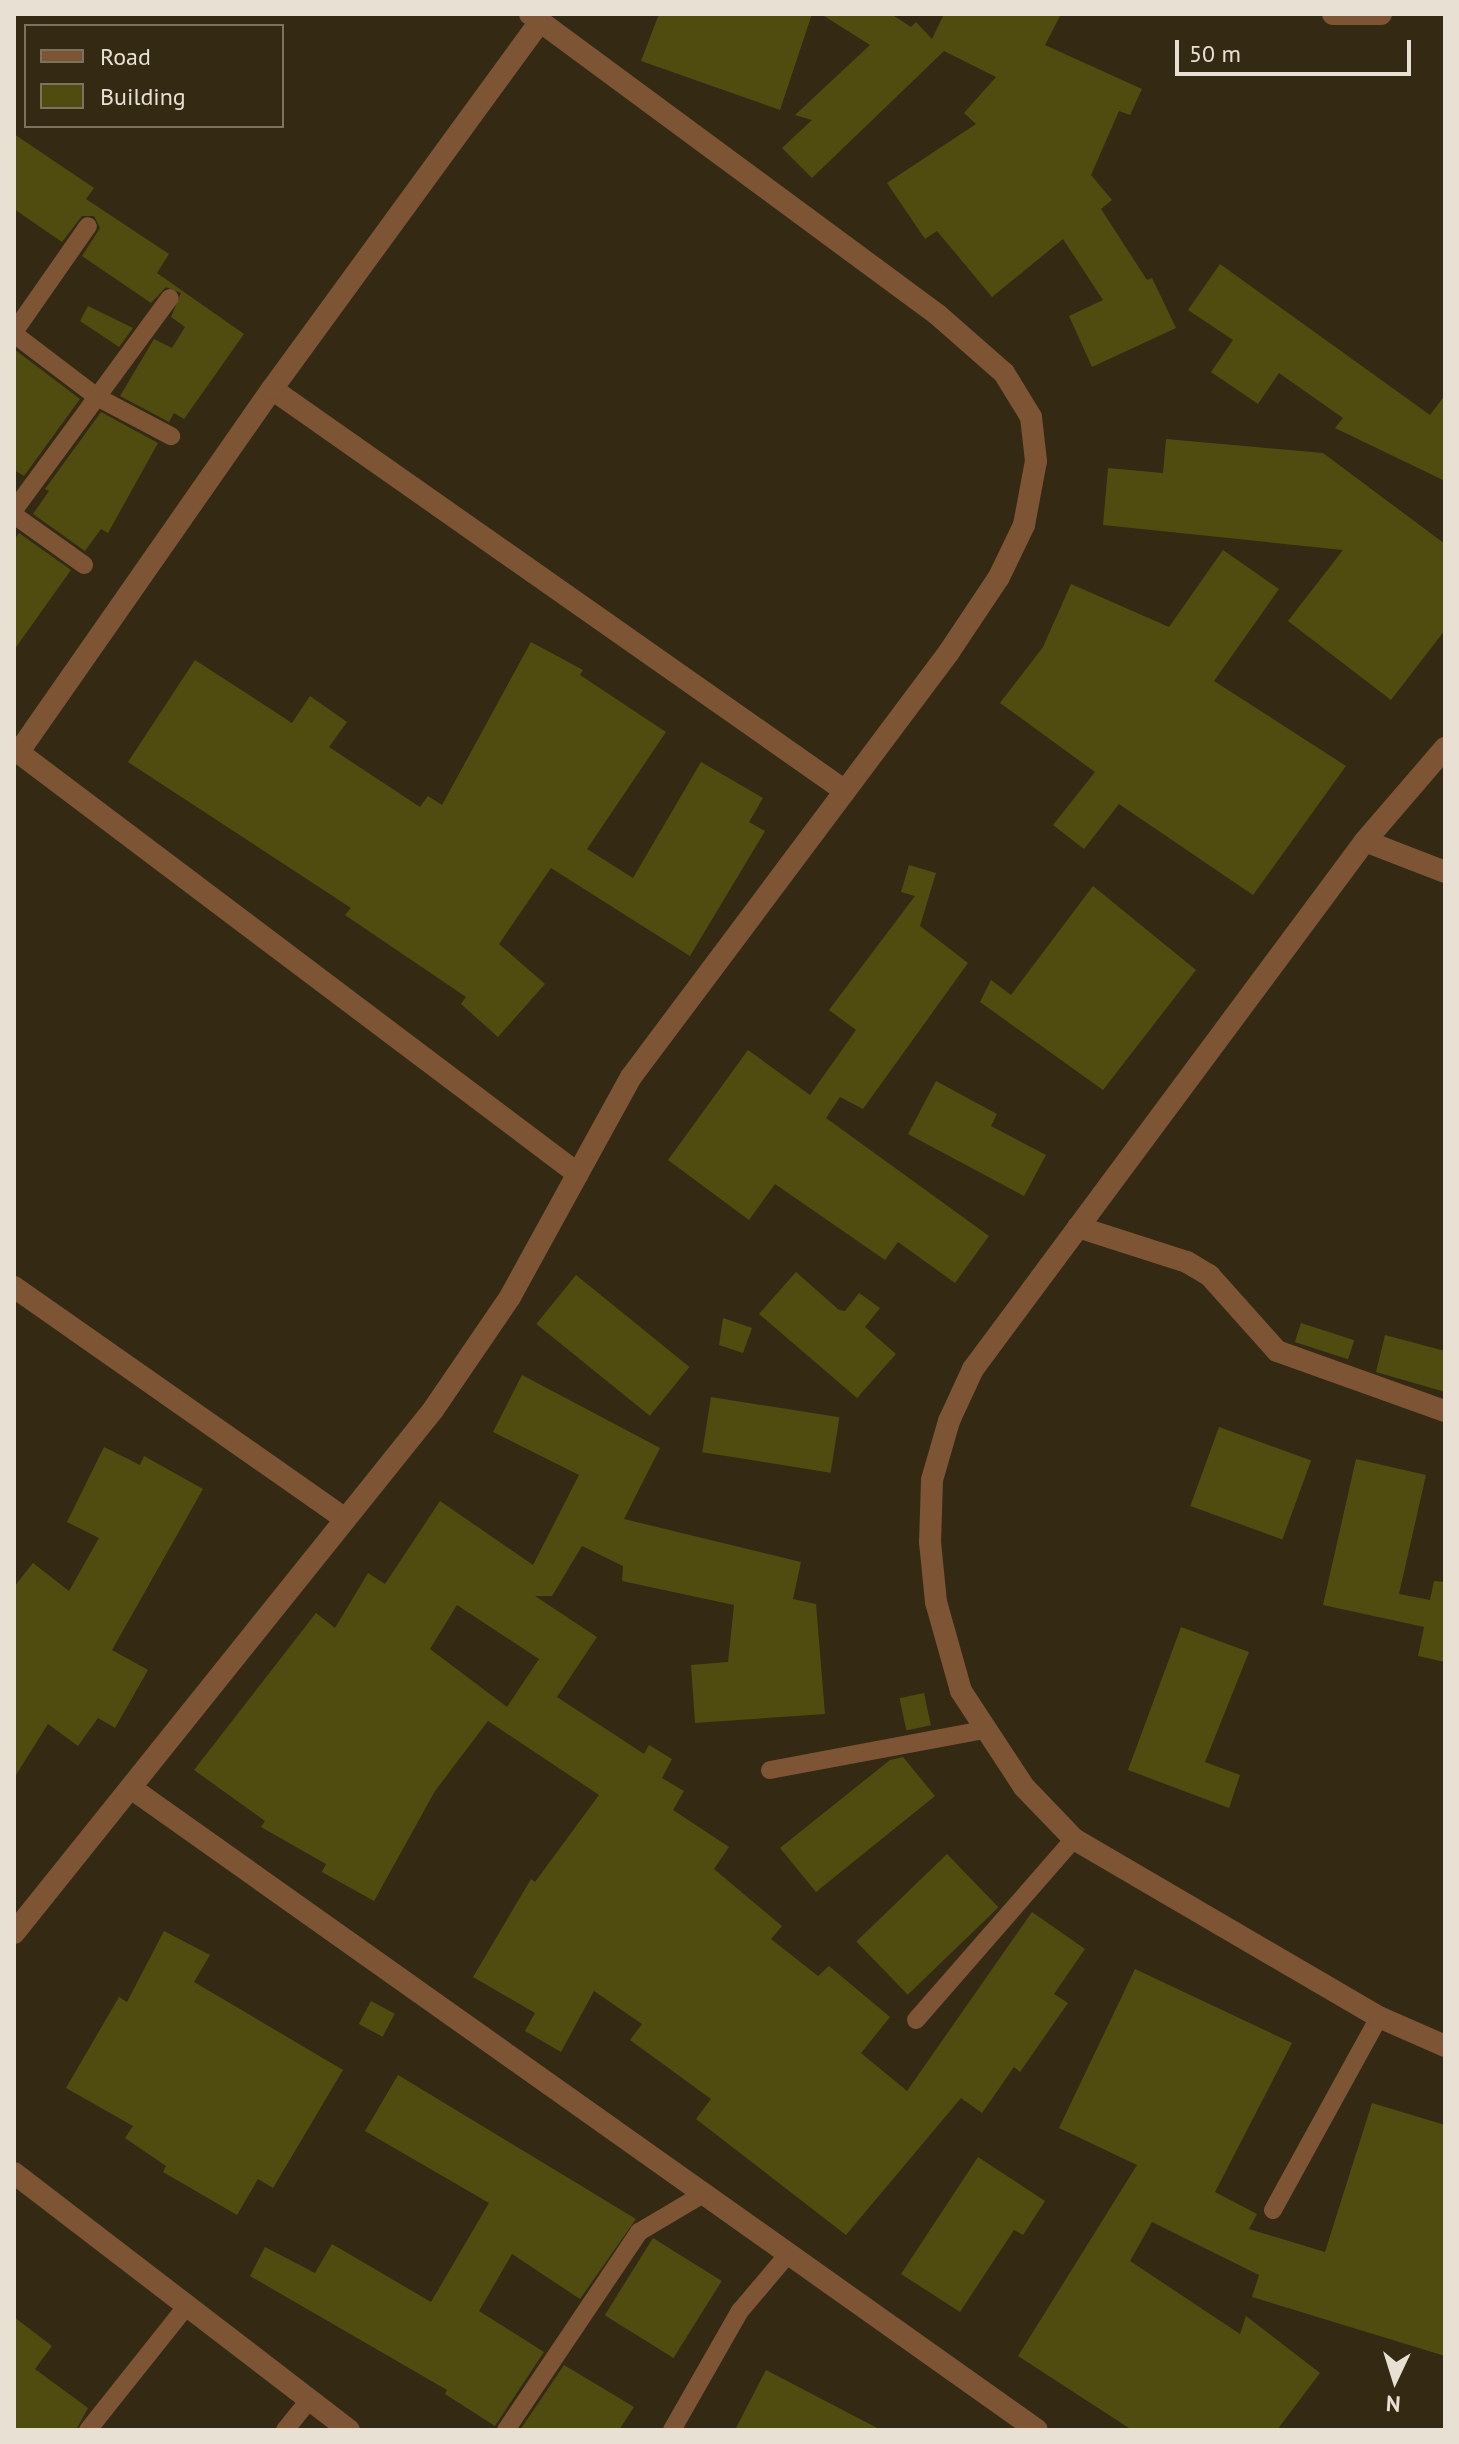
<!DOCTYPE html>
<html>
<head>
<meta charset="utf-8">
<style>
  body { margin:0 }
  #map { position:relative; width:1459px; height:2444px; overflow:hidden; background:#342913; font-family:"PT Sans",sans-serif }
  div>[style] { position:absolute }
  .building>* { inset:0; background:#504c10; transform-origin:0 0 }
  .service>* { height:18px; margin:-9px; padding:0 9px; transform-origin:9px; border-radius:9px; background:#7d5434 }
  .minor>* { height:22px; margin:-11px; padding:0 11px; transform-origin:11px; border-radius:11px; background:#7d5434 }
  .tertiary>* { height:22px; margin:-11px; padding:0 11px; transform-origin:11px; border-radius:11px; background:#7d5434 }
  span { translate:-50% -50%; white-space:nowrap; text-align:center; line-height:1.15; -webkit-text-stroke:6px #342913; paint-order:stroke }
  .frame { position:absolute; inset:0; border:16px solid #e7e0d3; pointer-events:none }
  .legend { position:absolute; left:24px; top:24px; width:260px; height:104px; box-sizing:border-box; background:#342913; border:2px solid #7c7260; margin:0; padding:10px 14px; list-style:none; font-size:24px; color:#e7e0d3 }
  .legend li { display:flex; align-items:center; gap:16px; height:40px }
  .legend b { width:40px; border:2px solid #7c7260 }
  .north { position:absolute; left:1355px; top:2340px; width:80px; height:80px; -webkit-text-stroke:6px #342913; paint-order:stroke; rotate:184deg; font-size:22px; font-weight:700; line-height:32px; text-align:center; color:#e7e0d3 }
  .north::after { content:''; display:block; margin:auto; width:28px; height:36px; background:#e7e0d3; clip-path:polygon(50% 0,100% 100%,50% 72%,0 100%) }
  .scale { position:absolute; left:1175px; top:40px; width:236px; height:36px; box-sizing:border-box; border:4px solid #e7e0d3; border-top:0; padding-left:10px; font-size:24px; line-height:28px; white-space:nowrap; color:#e7e0d3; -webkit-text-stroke:6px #342913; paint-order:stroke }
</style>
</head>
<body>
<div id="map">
  <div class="building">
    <div style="clip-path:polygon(659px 14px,812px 14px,780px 110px,641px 61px)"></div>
    <div style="clip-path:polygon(821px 14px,891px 14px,911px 27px,916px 22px,932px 39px,944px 14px,1061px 14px,1045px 45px,1142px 89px,1130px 115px,1119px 111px,1091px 175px,1112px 200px,1101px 209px,1147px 280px,1152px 278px,1176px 328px,1092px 367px,1069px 316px,1103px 300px,1063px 239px,992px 297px,937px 231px,925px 239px,887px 183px,976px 124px,964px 113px,996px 77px,944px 51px,812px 178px,782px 148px,812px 120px,795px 115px,870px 45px)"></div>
    <div style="clip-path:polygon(14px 134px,94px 188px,86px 199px,169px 254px,157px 273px,244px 334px,184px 419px,174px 413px,169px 422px,120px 396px,154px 339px,172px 348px,185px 327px,171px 317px,181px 293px,166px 287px,151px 303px,82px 256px,100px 228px,94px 216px,82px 216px,62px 242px,14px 209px)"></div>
    <div style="clip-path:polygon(1220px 264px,1430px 415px,1445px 395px,1445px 481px,1335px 428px,1343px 418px,1279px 373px,1258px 404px,1211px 372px,1233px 340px,1188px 310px)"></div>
    <div style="clip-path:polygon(88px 306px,133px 328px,119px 347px,80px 321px)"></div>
    <div style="clip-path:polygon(14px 349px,80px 399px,24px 476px,14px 470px)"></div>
    <div style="clip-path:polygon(101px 412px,158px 443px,108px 533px,101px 529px,85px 551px,33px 514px,49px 491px,45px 489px)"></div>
    <div style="clip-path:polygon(1166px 439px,1323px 453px,1445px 544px,1445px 630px,1391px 700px,1288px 621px,1343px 550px,1103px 525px,1108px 468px,1163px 473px)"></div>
    <div style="clip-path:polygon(19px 533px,71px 570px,14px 650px,14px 540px)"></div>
    <div style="clip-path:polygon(1223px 550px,1279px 589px,1214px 681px,1346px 766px,1253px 895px,1119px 804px,1084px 849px,1053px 825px,1095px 772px,1000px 703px,1043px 647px,1071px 584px,1169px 627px)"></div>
    <div style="clip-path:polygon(531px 642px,583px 670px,580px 675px,666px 732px,587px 849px,633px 878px,701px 762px,763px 798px,749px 822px,765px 831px,690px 956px,551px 868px,499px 944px,545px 984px,498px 1037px,461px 1004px,466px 997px,345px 915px,351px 908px,128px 762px,195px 660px,292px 723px,310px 696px,347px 722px,329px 747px,420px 807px,428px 796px,442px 805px)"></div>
    <div style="clip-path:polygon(909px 865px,936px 873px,920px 926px,968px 963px,863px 1109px,840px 1097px,826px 1118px,989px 1236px,955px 1283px,898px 1242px,885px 1260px,775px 1184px,749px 1220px,668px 1160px,748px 1050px,810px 1095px,856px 1030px,829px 1010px,915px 896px,901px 892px)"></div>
    <div style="clip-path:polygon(1093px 886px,1196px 970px,1103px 1090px,980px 1002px,991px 980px,1011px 995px)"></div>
    <div style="clip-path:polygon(936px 1081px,997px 1114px,991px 1126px,1046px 1155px,1024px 1196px,908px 1134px)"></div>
    <div style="clip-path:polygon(796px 1272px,839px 1310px,845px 1311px,859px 1293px,880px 1308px,865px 1327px,896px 1354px,857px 1398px,759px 1314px)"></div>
    <div style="left:576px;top:1275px;width:146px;height:63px;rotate:39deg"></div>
    <div style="clip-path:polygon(723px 1318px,752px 1328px,743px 1353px,719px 1345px)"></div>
    <div style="left:1301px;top:1323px;width:56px;height:20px;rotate:18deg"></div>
    <div style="clip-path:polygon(1385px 1335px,1445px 1351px,1445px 1392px,1376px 1372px)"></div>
    <div style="clip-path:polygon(evenodd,522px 1375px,660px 1448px,624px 1519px,801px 1562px,793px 1599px,816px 1604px,825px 1714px,695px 1723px,691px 1665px,728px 1662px,734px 1605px,622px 1581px,623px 1566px,582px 1546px,552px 1596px,535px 1596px,597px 1637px,557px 1697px,644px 1754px,649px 1745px,672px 1759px,662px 1778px,684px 1791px,673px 1810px,729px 1847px,714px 1869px,782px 1926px,771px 1939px,818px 1976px,829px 1966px,890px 2017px,861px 2053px,907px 2091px,1032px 1912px,1085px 1949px,1054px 1994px,1068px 2003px,1020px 2072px,1014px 2067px,982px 2113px,961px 2098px,846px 2235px,696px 2119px,711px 2099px,630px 2040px,642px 2024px,594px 1991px,561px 2052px,525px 2031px,535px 2013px,473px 1977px,531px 1879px,535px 1882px,599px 1795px,488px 1721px,435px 1791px,374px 1901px,322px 1872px,326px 1864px,261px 1827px,265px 1821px,194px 1770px,316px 1613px,335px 1628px,368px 1573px,385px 1584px,440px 1501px,533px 1565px,579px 1475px,493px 1432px,522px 1375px,457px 1605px,539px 1659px,507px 1707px,430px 1649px,457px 1605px)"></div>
    <div style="left:711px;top:1397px;width:130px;height:56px;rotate:9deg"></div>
    <div style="left:1219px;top:1427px;width:98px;height:84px;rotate:20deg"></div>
    <div style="clip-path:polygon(104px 1447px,140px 1465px,144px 1456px,203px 1489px,112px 1650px,148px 1670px,115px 1728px,98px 1718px,78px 1746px,48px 1724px,14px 1778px,14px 1587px,33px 1563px,69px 1591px,99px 1538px,67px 1522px)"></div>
    <div style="clip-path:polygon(1356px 1459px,1426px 1475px,1399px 1594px,1430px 1600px,1434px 1581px,1445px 1582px,1445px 1662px,1418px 1656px,1424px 1627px,1323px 1605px)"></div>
    <div style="clip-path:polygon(1181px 1627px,1249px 1652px,1205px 1762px,1240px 1775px,1229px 1808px,1128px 1770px)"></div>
    <div style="left:924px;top:1693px;width:33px;height:25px;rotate:78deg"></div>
    <div style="clip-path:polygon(903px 1757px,935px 1796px,816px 1892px,780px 1848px,890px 1760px)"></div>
    <div style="left:947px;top:1854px;width:74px;height:126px;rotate:46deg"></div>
    <div style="clip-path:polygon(164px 1931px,210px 1955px,194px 1982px,343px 2070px,273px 2188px,258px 2179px,237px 2215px,163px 2172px,166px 2166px,125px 2138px,133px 2126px,66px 2088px,119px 1997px,127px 2002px)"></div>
    <div style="clip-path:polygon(1135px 1969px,1292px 2043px,1215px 2192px,1257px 2214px,1249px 2229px,1325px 2252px,1372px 2103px,1445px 2125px,1445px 2356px,1252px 2297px,1259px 2275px,1152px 2222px,1130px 2261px,1240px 2334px,1246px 2316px,1320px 2373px,1277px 2430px,1132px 2430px,1018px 2356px,1137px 2165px,1059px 2128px)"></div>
    <div style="left:371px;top:2001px;width:27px;height:26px;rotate:28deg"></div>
    <div style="clip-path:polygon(398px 2075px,636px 2219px,580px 2299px,512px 2254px,479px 2311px,544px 2352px,495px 2426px,445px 2394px,447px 2390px,250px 2276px,265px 2247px,315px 2273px,332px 2244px,431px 2302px,489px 2203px,365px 2131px)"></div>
    <div style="clip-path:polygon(978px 2157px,1045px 2201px,1023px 2235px,1014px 2230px,960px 2312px,901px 2274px)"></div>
    <div style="left:653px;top:2238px;width:81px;height:91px;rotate:32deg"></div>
    <div style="clip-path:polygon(14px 2317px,52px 2346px,35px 2369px,88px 2408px,76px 2430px,14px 2430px)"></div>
    <div style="clip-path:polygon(564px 2365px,634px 2407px,619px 2430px,520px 2430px)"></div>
    <div style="clip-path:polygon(766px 2370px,881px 2430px,735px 2430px)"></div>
  </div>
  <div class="service">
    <div style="left:14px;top:332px;width:129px;rotate:-55.1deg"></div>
    <div style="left:14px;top:334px;width:104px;rotate:37.2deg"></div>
    <div style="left:97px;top:397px;width:84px;rotate:27.8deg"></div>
    <div style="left:14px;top:510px;width:263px;rotate:-53.7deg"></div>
    <div style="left:14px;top:515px;width:86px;rotate:35.5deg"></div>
    <div style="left:770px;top:1770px;width:218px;rotate:-10.6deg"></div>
    <div style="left:916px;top:2020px;width:240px;rotate:-48.9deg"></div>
    <div style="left:1273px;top:2210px;width:220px;rotate:-61.2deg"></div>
    <div style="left:88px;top:2430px;width:157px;rotate:-51.5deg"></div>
    <div style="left:285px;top:2430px;width:38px;rotate:-51deg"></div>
    <div style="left:506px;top:2430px;width:239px;rotate:-56.1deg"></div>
    <div style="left:639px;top:2232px;width:77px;rotate:-30.6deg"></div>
    <div style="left:672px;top:2430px;width:137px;rotate:-60.3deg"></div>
    <div style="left:740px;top:2311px;width:76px;rotate:-49.8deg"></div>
  </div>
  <div class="minor">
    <div style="left:1333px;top:14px;width:48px"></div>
    <div style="left:272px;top:389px;width:700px;rotate:35.05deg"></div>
    <div style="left:1445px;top:748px;width:123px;rotate:130.7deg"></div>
    <div style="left:1365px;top:841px;width:658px;rotate:126.59deg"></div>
    <div style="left:973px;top:1369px;width:57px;rotate:114.8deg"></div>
    <div style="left:949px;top:1421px;width:61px;rotate:106.1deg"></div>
    <div style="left:932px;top:1480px;width:62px;rotate:91.8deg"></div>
    <div style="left:930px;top:1542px;width:60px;rotate:84.3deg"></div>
    <div style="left:936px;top:1602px;width:92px;rotate:74.3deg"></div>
    <div style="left:961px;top:1691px;width:115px;rotate:56.7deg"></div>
    <div style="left:1024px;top:1787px;width:72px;rotate:46.1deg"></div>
    <div style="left:1074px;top:1839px;width:353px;rotate:30.3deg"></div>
    <div style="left:1379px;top:2017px;width:72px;rotate:23.7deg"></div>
    <div style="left:14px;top:749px;width:706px;rotate:37deg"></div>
    <div style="left:18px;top:753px;width:444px;rotate:-55.1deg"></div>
    <div style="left:272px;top:389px;width:454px;rotate:-53.9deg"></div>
    <div style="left:1365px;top:841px;width:86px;rotate:21.2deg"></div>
    <div style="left:1078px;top:1227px;width:114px;rotate:17.8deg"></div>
    <div style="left:1187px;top:1262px;width:26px;rotate:31deg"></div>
    <div style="left:1209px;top:1275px;width:102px;rotate:48.2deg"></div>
    <div style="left:1277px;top:1351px;width:178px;rotate:19.7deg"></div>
    <div style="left:14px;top:1287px;width:404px;rotate:35deg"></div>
    <div style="left:131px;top:1788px;width:1110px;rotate:35.32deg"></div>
    <div style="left:14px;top:1933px;width:670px;rotate:-51.3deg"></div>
    <div style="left:433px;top:1410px;width:137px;rotate:-55.7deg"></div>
    <div style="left:510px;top:1297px;width:251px;rotate:-61.2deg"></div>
    <div style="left:631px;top:1077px;width:531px;rotate:-53.19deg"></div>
    <div style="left:949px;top:652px;width:90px;rotate:-56.3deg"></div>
    <div style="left:999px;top:577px;width:58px;rotate:-64.3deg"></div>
    <div style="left:1024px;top:525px;width:65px;rotate:-79.4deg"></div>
    <div style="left:1036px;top:461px;width:44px;rotate:-96.5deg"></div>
    <div style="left:1031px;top:417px;width:52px;rotate:-121.5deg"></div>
    <div style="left:1004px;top:373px;width:88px;rotate:-138.7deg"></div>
    <div style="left:938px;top:315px;width:507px;rotate:-143.58deg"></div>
  </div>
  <div class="tertiary">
    <div style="left:14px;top:2173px;width:422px;rotate:37.5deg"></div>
  </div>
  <div class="frame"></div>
  <ul class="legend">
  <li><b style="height:10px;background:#7d5434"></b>Road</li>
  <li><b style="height:22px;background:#504c10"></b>Building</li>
  </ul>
  <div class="north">N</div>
  <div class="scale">50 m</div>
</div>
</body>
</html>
